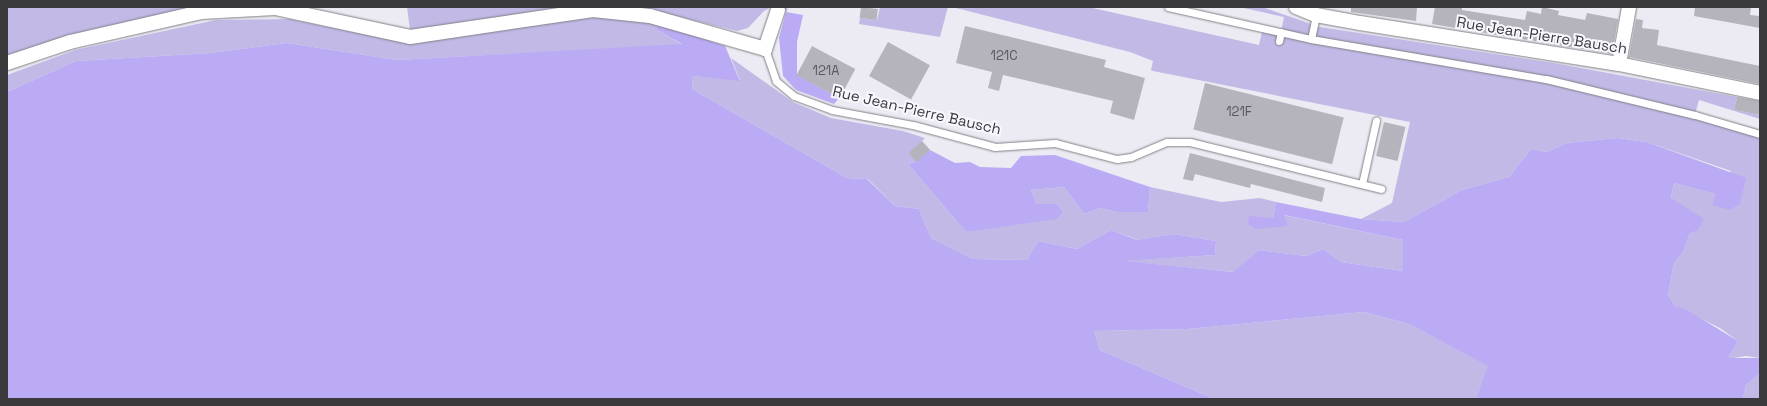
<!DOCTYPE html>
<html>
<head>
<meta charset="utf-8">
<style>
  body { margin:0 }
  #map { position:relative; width:1767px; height:406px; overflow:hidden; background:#ecebf3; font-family:"Space Grotesk",sans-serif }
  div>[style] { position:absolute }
  .green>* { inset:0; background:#c2b9e7 }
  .forest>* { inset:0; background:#bbabf4 }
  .building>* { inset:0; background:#b5b4bc; transform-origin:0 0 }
  .roads { filter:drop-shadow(0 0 1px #818087) drop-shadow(0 0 1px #818087) }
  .lane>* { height:7px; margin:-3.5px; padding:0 3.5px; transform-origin:3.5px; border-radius:3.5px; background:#fff }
  .street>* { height:14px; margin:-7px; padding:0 7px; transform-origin:7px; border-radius:7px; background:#fff }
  span { translate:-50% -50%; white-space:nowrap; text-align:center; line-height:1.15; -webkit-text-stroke:4px #f9f8ff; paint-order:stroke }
  .number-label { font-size:13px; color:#59585c }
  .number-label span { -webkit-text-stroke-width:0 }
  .street-label { font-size:15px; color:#3a393c }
  .frame { position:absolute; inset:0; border:8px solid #3a393c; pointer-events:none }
</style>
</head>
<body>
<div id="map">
  <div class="green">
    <div style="clip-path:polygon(7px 7px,204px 7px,89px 30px,70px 42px,7px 61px)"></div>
    <div style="clip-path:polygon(407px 7px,566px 7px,410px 30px)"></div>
    <div style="clip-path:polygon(639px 7px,788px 7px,786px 12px,770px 8px,764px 11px,748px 28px,737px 31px)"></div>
    <div style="clip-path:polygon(880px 7px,948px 7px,940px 37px,859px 24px,860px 18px,877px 20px)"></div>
    <div style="clip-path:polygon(952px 7px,1088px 7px,1259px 45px,1263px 28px,1281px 32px,1284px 17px,1239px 7px,1262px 7px,1320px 27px,1554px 63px,1737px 97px,1734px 110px,1760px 115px,1760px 119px,1699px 100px,1695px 114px,1760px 134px,1760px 358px,1746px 356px,1727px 359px,1738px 341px,1720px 328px,1675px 306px,1668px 295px,1674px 263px,1683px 252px,1690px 233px,1671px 198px,1674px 183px,1715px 194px,1731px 171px,1647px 142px,1617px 138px,1566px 143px,1547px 152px,1531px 149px,1509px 177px,1462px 190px,1404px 222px,1361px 219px,1392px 203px,1410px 122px,1153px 71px,1151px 70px,1153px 61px,1130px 52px)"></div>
    <div style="clip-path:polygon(593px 16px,657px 23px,657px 30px,683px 45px,397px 60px,287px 43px,211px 53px,76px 61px,7px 92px,7px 75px,75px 50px,216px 20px,289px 19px,411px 44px)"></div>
    <div style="clip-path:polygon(731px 58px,793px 102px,831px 118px,903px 131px,925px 138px,922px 141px,930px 150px,915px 162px,908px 164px,966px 232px,1063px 211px,1057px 204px,1037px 204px,1031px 190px,1064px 187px,1084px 214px,1100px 208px,1117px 212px,1148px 212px,1150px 187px,1221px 202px,1260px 198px,1276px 202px,1273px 218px,1288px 226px,1283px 215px,1403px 240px,1403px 271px,1341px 262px,1323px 249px,1306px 256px,1259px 250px,1234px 272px,1122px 261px,1215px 255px,1216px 241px,1174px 234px,1138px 240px,1111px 230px,1077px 249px,1038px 241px,1027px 260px,973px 259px,931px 238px,919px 209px,895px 206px,868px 179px,847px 178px,692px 89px,693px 76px,740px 80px)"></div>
    <div style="clip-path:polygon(1364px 312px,1409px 324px,1489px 366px,1476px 399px,1214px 399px,1100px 350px,1094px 331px,1188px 329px)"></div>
    <div style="clip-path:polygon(1760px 373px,1760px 399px,1743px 399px,1746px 385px)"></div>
  </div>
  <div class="forest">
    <div style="clip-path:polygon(786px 12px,803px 15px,797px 42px,797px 75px,839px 98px,834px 104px,796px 90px,783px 76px,779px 38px)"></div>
    <div style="clip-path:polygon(657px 23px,725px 46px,740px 81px,693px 76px,692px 89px,847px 178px,867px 179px,895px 206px,919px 209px,931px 238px,973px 259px,1027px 260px,1038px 241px,1077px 249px,1111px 230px,1137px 240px,1174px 234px,1216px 241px,1215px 255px,1126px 261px,1233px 272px,1259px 250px,1306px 256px,1323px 249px,1341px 262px,1403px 271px,1403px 240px,1284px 215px,1288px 226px,1256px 229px,1248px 224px,1249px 216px,1273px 218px,1276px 202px,1361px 219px,1404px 222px,1462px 190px,1509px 177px,1531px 149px,1547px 152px,1566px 143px,1617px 138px,1647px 142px,1746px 178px,1740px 204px,1729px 210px,1713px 205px,1715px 194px,1674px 183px,1671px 198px,1704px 219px,1698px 230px,1690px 233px,1683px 252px,1674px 263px,1668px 295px,1675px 306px,1687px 310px,1738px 341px,1728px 358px,1760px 358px,1760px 373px,1746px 385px,1743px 399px,1476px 399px,1488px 366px,1409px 324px,1364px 312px,1188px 329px,1094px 331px,1100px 350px,1214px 399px,7px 399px,7px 92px,76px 61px,211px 53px,287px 43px,397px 60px,682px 44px,657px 30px)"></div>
    <div style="clip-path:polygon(930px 150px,955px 163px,970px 162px,980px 167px,1011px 168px,1021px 156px,1055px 155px,1150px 187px,1148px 212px,1117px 212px,1100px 208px,1084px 214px,1064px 187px,1031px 190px,1037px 204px,1057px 204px,1063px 211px,1057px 219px,966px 232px,908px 164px,915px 162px)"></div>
  </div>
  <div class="building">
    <div style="left:861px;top:7px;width:17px;height:11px;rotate:7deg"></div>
    <div style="clip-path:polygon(1351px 7px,1417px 7px,1416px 21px,1351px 12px)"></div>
    <div style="clip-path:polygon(1435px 7px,1462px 7px,1462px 10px,1525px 20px,1527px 11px,1541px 14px,1542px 7px,1559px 11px,1558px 15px,1585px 20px,1587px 13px,1618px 19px,1612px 54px,1432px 24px)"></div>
    <div style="clip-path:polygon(1695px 7px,1751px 7px,1750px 15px,1760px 16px,1760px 28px,1694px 16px)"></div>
    <div style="clip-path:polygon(1636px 19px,1643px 20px,1642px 28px,1659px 30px,1657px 45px,1760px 66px,1760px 84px,1629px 57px)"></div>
    <div style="clip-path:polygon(965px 26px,1106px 60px,1104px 67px,1145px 78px,1134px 120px,1110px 113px,1113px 101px,1003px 75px,999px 91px,988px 88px,992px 72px,956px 63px)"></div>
    <div style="left:888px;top:42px;width:48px;height:39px;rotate:29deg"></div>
    <div style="left:812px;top:46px;width:49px;height:33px;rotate:28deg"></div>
    <div style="left:1205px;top:83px;width:143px;height:48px;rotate:14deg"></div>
    <div style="clip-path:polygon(1737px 97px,1760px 101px,1760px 115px,1734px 110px)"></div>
    <div style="left:1384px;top:122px;width:22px;height:35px;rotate:13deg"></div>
    <div style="left:922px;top:141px;width:12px;height:18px;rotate:48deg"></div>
    <div style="clip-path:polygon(1190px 153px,1325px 188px,1322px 202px,1251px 184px,1250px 188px,1195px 174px,1193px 181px,1183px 179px)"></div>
  </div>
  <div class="roads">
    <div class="lane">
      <div style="left:1168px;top:7px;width:147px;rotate:12.6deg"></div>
      <div style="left:1311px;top:39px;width:238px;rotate:9.7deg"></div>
      <div style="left:1546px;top:79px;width:153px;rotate:13.6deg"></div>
      <div style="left:1695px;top:115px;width:68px;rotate:16.3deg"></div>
      <div style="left:1311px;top:39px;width:25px;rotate:-78deg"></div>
      <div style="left:1279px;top:41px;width:9px;rotate:-77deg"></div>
      <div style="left:765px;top:49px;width:34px;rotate:71deg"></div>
      <div style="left:776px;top:81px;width:23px;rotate:40deg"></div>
      <div style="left:794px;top:96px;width:40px;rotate:20.2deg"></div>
      <div style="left:832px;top:110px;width:82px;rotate:10.5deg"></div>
      <div style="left:913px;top:125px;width:85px;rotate:15deg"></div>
      <div style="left:995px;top:147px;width:60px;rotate:-3.8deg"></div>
      <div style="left:1055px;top:143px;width:64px;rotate:14.5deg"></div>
      <div style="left:1117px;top:159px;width:14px;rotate:-8deg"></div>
      <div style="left:1131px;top:157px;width:39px;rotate:-23deg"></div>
      <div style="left:1167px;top:142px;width:23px"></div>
      <div style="left:1190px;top:142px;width:197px;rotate:13.8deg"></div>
      <div style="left:1362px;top:184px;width:65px;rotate:-77.5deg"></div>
    </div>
    <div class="street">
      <div style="left:1296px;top:7px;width:22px;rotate:22deg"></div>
      <div style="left:1316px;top:15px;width:45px;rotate:10.3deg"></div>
      <div style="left:1360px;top:23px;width:262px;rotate:9deg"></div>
      <div style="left:1619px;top:64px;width:144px;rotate:11.6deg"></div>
      <div style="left:7px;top:63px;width:66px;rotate:-18.4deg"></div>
      <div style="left:70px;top:42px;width:134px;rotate:-12.9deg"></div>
      <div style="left:201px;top:12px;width:74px;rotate:-3.1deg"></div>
      <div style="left:275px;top:8px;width:138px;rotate:12.1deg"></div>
      <div style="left:410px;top:37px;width:185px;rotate:-8.4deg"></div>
      <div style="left:593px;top:10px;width:57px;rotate:6deg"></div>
      <div style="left:650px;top:16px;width:120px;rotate:16deg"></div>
      <div style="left:765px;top:49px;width:41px;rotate:-71.6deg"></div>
      <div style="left:1619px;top:64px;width:58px;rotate:-80deg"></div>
    </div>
  </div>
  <div class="number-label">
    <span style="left:1004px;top:56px">121C</span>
    <span style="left:826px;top:71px">121A</span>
    <span style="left:1239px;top:112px">121F</span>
  </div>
  <div class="street-label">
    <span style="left:1542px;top:35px;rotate:9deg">Rue Jean-Pierre Bausch</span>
    <span style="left:917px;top:110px;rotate:13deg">Rue Jean-Pierre Bausch</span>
  </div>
  <div class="frame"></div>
</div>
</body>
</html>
